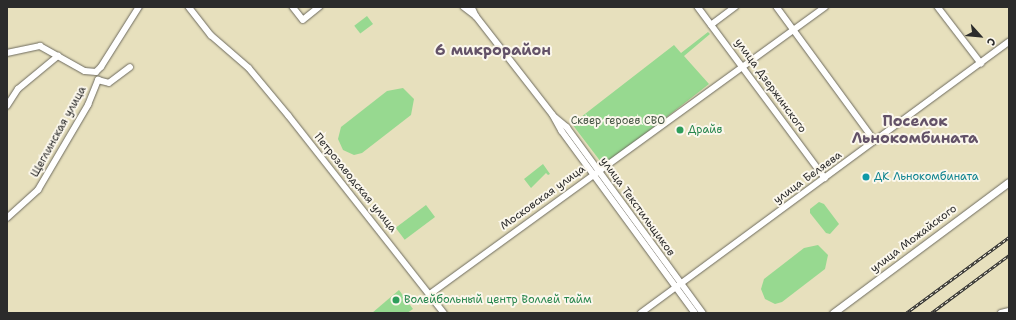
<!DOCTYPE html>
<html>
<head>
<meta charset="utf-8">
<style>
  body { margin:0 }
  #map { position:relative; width:1016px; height:320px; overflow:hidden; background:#e7e0bd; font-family:"Shantell Sans",sans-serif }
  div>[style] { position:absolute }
  .green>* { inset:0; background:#97d990; transform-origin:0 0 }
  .roads { filter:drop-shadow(0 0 1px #6d6a5e) drop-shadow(0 0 1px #6d6a5e) }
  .minor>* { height:5.5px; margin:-2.75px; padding:0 2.75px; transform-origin:2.75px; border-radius:2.75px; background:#fff }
  .major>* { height:7px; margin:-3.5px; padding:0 3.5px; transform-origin:3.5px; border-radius:3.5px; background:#fff }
  .rail>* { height:2.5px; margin-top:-1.25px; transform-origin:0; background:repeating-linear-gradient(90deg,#fbf7ec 0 3px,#2b2b2b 0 6px); box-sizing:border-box; border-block:1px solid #2b2b2b }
  .dots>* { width:11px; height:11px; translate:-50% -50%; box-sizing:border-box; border:2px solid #fbf7ec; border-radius:50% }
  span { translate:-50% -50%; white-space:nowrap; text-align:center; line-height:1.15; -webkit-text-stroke:4px #fbf7ec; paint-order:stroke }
  .street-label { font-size:11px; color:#2b2b2b }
  .park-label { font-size:11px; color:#465644 }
  .leisure-label { font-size:11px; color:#27864d }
  .left { translate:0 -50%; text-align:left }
  .culture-label { font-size:11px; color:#0d838f }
  .district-label { font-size:15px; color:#635268; font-weight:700 }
  .frame { position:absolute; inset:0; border:8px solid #2b2b2b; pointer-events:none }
  .north { position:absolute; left:960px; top:16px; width:40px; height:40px; -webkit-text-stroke:3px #fbf7ec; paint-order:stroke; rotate:117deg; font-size:11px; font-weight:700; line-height:16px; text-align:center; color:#2b2b2b }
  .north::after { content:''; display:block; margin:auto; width:14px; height:18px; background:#2b2b2b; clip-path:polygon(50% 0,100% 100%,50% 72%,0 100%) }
</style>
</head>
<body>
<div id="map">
  <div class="green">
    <div style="left:367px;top:16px;width:10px;height:16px;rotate:53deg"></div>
    <div style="clip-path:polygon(708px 32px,710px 34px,684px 56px,709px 84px,604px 166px,572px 124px,674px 45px,681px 53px)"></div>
    <div style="clip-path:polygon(403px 88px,414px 99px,411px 115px,362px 153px,354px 155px,343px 150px,338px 139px,341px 127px,387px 91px)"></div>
    <div style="clip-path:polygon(543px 164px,550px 174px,548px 175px,546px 173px,531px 188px,524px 179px)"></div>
    <div style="clip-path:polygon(819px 202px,824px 204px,839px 224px,830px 234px,826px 233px,810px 213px,810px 209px)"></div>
    <div style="left:426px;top:205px;width:15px;height:38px;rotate:53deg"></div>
    <div style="clip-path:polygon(818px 245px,828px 255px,825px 269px,782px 302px,775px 304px,765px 299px,761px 289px,764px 279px,804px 248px)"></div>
    <div style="clip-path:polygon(399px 290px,413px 309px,407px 313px,372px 313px)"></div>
  </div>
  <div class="roads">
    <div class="minor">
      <div style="left:189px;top:7px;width:36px;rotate:52deg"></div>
      <div style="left:211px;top:35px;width:50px;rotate:41deg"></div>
      <div style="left:249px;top:68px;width:62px;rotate:50.2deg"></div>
      <div style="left:289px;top:116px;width:251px;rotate:51.8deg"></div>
      <div style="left:293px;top:7px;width:16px;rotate:52deg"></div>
      <div style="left:303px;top:20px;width:21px;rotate:-39deg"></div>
      <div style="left:464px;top:7px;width:15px;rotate:37deg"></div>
      <div style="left:476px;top:16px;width:125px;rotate:52.1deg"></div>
      <div style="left:553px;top:115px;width:18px;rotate:61deg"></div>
      <div style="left:562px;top:131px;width:225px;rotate:53.8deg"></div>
      <div style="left:472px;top:7px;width:10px;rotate:66deg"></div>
      <div style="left:698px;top:7px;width:213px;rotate:53.4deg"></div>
      <div style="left:777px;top:7px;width:166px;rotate:53.8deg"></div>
      <div style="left:938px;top:7px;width:71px;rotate:52.5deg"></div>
      <div style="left:711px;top:25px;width:30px;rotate:-37deg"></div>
      <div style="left:7px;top:53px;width:34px;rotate:-12deg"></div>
      <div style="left:40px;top:46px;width:51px;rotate:29.1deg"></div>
      <div style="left:85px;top:71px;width:11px;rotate:5deg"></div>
      <div style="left:96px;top:72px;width:7px;rotate:-45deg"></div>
      <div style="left:101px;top:67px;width:71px;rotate:-57.7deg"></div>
      <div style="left:7px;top:106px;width:20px;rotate:-57deg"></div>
      <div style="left:18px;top:89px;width:52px;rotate:-39.5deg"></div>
      <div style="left:555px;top:117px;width:16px;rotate:40deg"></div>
      <div style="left:567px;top:127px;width:230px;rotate:53.8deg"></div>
      <div style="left:7px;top:218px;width:42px;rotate:-42.1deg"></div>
      <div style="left:38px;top:190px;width:99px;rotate:-59.5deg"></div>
      <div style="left:88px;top:105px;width:27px;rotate:-68deg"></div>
      <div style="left:98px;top:80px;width:11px;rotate:15deg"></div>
      <div style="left:109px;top:83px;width:26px;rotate:-37deg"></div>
      <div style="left:430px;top:294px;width:488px;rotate:-36deg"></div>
      <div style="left:641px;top:313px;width:457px;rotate:-36.4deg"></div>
      <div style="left:1001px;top:313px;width:8px;rotate:-14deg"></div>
    </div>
    <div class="major">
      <div style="left:833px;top:313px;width:219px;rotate:-36.7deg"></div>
    </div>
  </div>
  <div class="rail">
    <div style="left:906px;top:313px;width:128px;rotate:-36.4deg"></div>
    <div style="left:931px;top:313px;width:97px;rotate:-36.6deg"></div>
  </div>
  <div class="dots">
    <div style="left:680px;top:130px;background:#2e9e5b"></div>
    <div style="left:866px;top:177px;background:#0f9aa8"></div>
    <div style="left:396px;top:300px;background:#2e9e5b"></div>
  </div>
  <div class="street-label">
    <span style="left:770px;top:86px;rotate:54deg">улица Дзержинского</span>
    <span style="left:59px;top:132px;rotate:-61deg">Щеглинская улица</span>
    <span style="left:808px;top:178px;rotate:-36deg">улица Беляева</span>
    <span style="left:355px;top:183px;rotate:51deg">Петрозаводская улица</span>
    <span style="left:543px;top:198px;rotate:-36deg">Московская улица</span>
    <span style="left:637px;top:207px;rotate:54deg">улица Текстильщиков</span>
    <span style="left:914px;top:239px;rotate:-37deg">улица Можайского</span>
  </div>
  <div class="park-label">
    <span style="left:618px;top:121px">Сквер героев СВО</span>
  </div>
  <div class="leisure-label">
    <span class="left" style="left:688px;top:130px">Драйв</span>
    <span class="left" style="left:404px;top:300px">Волейбольный центр Воллей тайм</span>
  </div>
  <div class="culture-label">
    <span class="left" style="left:874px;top:177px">ДК Льнокомбината</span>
  </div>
  <div class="district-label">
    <span style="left:493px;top:51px">6 микрорайон</span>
    <span style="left:915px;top:130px">Поселок<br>Льнокомбината</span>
  </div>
  <div class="frame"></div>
  <div class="north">С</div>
</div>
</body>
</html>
